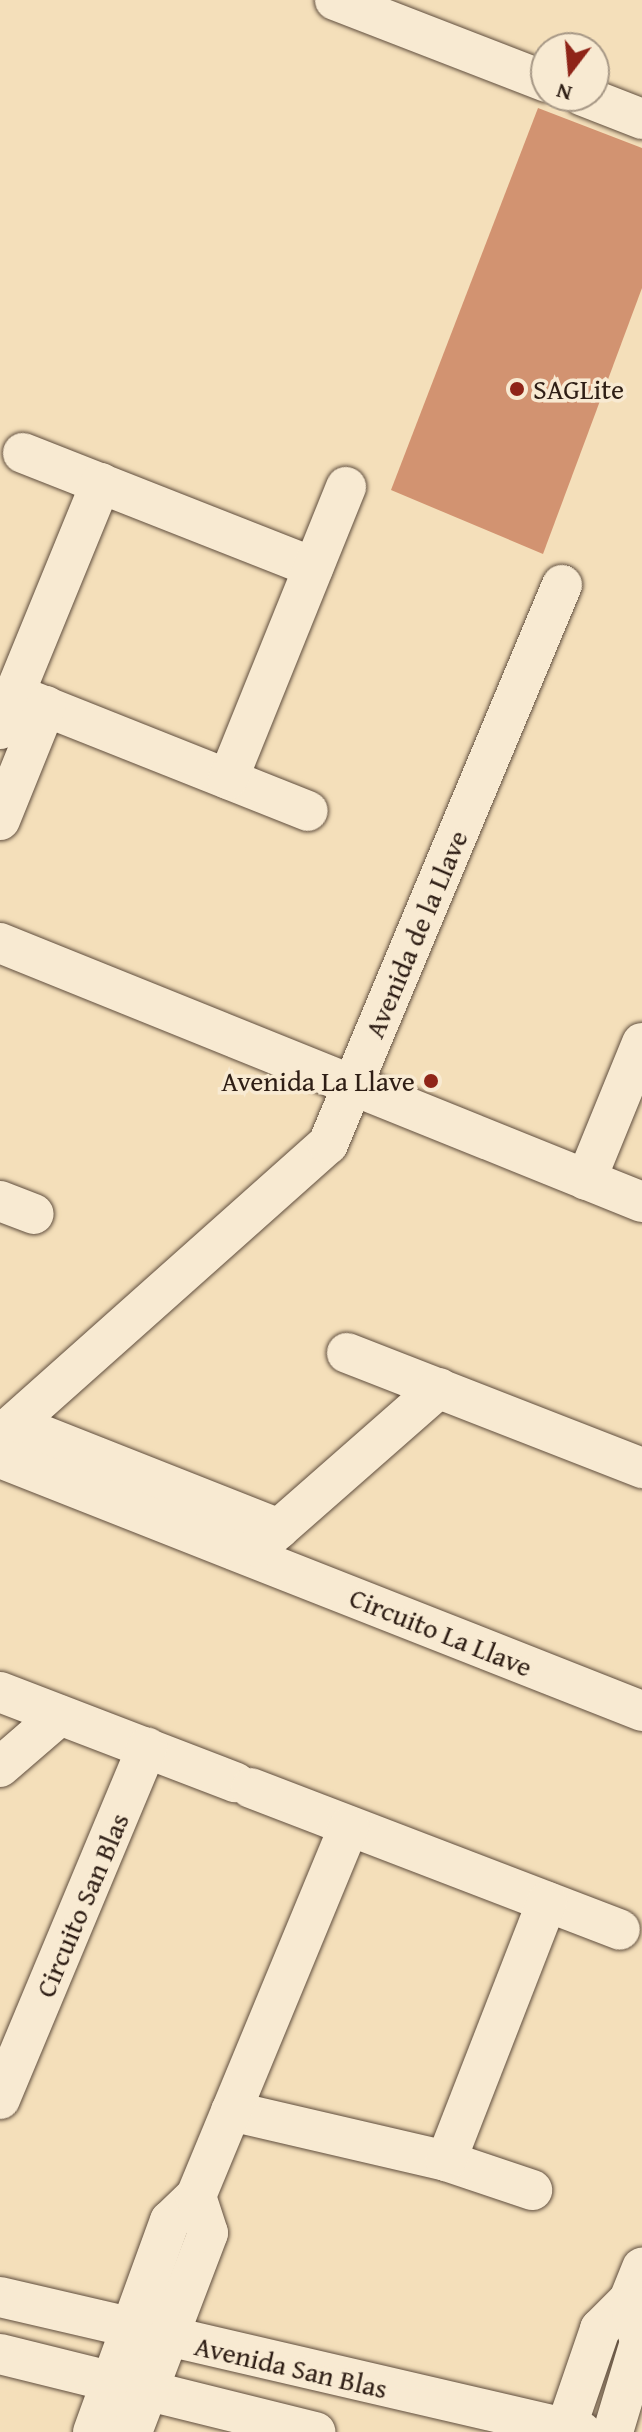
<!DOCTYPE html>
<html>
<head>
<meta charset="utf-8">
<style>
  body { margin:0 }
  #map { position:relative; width:642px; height:2432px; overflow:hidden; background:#f4dfba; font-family:"Gentium Book Plus",serif }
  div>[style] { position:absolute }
  .building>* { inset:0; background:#d29371 }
  .roads { filter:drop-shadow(0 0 2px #604e3e) drop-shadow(0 0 2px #604e3e) }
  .minor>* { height:40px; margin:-20px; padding:0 20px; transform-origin:20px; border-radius:20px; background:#f8ead2 }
  .dots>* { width:22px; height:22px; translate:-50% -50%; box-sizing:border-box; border:4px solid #f8ead2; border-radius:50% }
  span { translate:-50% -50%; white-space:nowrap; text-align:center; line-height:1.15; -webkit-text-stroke:7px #f8ead2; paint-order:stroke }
  .poi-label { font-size:28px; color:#2e1e15 }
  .left { translate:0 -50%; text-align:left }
  .right { translate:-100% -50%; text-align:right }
  .street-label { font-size:28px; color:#2e1e15 }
  .north { position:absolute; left:530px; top:32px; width:80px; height:80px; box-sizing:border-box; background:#f8ead2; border:2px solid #a79886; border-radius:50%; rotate:196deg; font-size:22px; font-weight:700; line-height:32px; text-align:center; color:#2e1e15 }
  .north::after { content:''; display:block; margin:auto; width:28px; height:36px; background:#8f2418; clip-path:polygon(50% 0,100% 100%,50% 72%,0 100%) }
</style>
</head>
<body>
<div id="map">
  <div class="building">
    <div style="clip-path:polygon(538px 108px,642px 148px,642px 288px,543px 554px,391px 490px)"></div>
  </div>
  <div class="roads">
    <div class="minor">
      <div style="left:335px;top:0;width:226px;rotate:21.2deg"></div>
      <div style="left:583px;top:96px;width:63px;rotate:21.3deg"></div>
      <div style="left:23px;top:453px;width:312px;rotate:21.5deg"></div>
      <div style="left:14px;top:694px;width:316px;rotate:21.7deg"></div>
      <div style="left:0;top:729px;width:266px;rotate:-67.7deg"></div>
      <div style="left:228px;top:779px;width:315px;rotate:-68deg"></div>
      <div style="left:0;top:820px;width:123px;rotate:-68deg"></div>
      <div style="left:0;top:943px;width:692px;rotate:21.97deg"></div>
      <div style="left:586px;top:1180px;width:148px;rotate:-67.8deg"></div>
      <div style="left:0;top:1201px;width:36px;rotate:21deg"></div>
      <div style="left:347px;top:1353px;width:317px;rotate:21.3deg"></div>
      <div style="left:14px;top:1424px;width:285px;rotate:21.6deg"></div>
      <div style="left:0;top:1436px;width:439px;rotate:-41.7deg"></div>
      <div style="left:328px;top:1144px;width:606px;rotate:-67.29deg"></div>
      <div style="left:0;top:1458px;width:690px;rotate:21.51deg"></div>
      <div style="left:258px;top:1547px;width:241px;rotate:-41.3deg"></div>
      <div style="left:0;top:1692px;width:252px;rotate:21deg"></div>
      <div style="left:0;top:1767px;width:79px;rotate:-40.9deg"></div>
      <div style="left:251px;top:1788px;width:395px;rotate:21deg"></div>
      <div style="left:0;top:2099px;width:381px;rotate:-67.3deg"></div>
      <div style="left:231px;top:2111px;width:221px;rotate:13.1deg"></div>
      <div style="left:446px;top:2161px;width:91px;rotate:18.6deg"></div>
      <div style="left:446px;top:2161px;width:278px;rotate:-68.7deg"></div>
      <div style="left:0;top:2297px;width:597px;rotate:13.06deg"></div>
      <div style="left:0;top:2354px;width:325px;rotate:13.9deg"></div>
      <div style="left:566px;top:2428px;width:105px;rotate:-71deg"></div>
      <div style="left:600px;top:2329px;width:41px;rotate:-45deg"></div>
      <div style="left:629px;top:2300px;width:35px;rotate:-68deg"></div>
      <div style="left:93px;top:2432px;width:225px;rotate:-70deg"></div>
      <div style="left:170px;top:2221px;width:36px;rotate:-44deg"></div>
      <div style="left:196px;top:2196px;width:400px;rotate:-67.5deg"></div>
      <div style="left:132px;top:2432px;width:213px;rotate:-69.1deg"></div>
      <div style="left:208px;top:2233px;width:39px;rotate:-108deg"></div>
      <div style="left:613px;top:2432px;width:94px;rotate:-73.3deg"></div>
      <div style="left:640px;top:2342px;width:43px;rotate:-104.7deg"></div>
    </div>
  </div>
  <div class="dots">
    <div style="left:517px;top:389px;background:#8f2418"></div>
    <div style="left:431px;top:1081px;background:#8f2418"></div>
  </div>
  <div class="poi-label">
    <span class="left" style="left:533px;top:389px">SAGLite</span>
    <span class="right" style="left:415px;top:1081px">Avenida La Llave</span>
  </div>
  <div class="street-label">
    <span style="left:416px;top:934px;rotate:-67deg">Avenida de la Llave</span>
    <span style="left:441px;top:1632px;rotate:22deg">Circuito La Llave</span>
    <span style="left:82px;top:1905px;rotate:-67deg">Circuito San Blas</span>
    <span style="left:291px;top:2367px;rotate:13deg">Avenida San Blas</span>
  </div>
  <div class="north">N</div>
</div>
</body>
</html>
